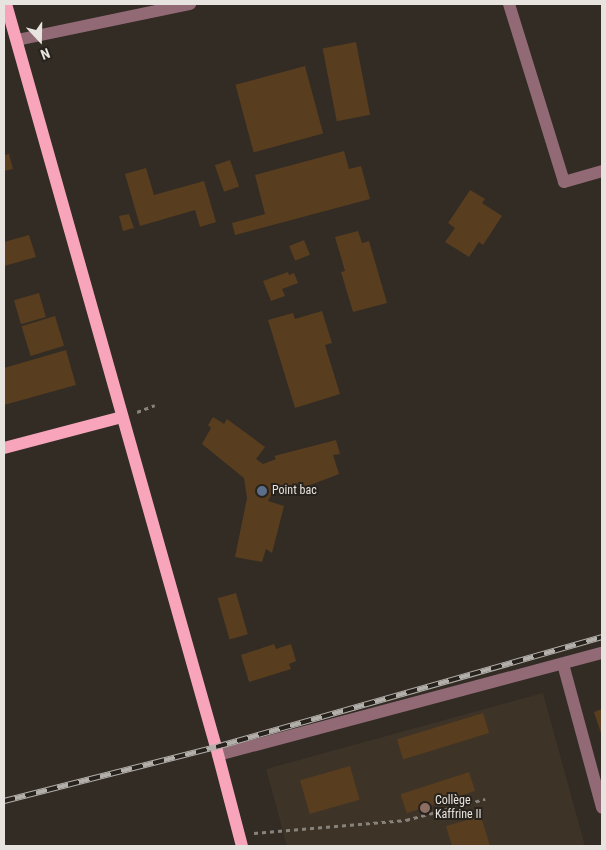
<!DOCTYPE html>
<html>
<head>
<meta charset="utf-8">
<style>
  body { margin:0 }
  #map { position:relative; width:606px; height:850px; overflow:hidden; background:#322c25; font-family:"Roboto Condensed",sans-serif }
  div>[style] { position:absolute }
  .built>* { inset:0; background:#3d3327 }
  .building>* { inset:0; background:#583d1e; transform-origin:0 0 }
  .path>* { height:3px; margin-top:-1.5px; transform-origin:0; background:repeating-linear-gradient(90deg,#87827c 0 4px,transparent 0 8px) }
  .minor>* { height:12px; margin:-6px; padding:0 6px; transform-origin:6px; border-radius:6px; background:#926a75 }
  .major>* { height:12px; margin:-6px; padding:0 6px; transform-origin:6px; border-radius:6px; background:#f8a5bc }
  .rail>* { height:5.5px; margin-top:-2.75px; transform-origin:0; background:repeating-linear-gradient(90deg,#28221c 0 11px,#b3afaa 0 22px); box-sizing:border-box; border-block:1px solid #b3afaa }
  .dots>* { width:14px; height:14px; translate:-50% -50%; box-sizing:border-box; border:2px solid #28221c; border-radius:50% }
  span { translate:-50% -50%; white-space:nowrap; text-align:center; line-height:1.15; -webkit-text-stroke:4px #28221c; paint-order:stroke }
  .poi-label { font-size:12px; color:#e7e3df }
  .left { translate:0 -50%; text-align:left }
  .frame { position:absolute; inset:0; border:5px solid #e7e3df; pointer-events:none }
  .north { position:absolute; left:15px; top:15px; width:50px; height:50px; -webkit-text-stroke:4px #28221c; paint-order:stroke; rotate:159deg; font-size:14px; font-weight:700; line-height:20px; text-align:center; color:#e7e3df }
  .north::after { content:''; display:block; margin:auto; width:18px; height:22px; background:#e7e3df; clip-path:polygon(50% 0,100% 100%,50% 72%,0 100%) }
</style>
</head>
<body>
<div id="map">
  <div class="built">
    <div style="clip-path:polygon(543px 693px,585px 846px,287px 846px,266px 769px)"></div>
  </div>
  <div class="building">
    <div style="left:356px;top:42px;width:74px;height:34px;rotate:79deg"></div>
    <div style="left:305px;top:66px;width:70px;height:72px;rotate:75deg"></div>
    <div style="clip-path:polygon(344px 151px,349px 169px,361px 166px,370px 199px,235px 235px,232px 223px,265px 214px,255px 175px)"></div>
    <div style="clip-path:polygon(9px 154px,13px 169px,4px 171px,4px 155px)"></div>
    <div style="left:230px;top:160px;width:28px;height:16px;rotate:71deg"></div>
    <div style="clip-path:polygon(146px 168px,154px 195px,204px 181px,216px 222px,200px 227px,195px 210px,140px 226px,125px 174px)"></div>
    <div style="clip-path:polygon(470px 190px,485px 199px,482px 203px,502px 216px,483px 245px,479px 242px,469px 257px,445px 242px,455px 228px,448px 223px)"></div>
    <div style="clip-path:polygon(129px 214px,134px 228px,123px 231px,119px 216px)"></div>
    <div style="clip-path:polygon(358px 231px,362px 243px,369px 241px,387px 303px,353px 312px,341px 272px,345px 271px,335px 237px)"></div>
    <div style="clip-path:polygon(29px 235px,36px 257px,4px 266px,4px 242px)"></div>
    <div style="left:304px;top:240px;width:16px;height:16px;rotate:68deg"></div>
    <div style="clip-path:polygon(288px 272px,289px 275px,294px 273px,298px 283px,282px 289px,285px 296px,271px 301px,263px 281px)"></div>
    <div style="left:39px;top:293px;width:25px;height:26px;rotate:74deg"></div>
    <div style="clip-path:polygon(322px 311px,332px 343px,325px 345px,340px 394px,295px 408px,268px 320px,293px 313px,295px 319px)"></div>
    <div style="left:55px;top:316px;width:31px;height:35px;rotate:73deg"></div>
    <div style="clip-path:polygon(66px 350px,76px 385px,4px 405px,4px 368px)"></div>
    <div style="clip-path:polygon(213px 417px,224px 424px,227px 419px,265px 447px,256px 459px,263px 464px,276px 459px,274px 456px,336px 440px,340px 454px,333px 455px,339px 474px,287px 494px,284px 489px,273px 492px,268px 501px,284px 506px,272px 553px,266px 549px,262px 562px,235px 557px,247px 498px,244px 478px,202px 444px,211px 428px,208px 425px)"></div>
    <div style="left:236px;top:593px;width:43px;height:19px;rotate:74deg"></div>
    <div style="clip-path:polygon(274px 644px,276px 649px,291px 644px,296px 661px,289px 664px,291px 669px,249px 682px,241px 655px)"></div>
    <div style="clip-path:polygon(602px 709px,602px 736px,594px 712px)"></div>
    <div style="left:483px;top:713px;width:21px;height:90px;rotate:73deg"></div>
    <div style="left:350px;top:766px;width:35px;height:52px;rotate:74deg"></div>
    <div style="left:469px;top:772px;width:20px;height:72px;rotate:72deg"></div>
    <div style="clip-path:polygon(481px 816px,490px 846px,452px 846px,446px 826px)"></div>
  </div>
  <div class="path">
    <div style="left:137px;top:412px;width:19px;rotate:-21deg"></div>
    <div style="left:254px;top:833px;width:153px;rotate:-4.9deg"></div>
    <div style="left:406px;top:820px;width:82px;rotate:-14.9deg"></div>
  </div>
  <div class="minor">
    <div style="left:509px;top:4px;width:186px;rotate:72.8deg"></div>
    <div style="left:564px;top:182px;width:40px;rotate:-16deg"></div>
    <div style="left:17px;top:40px;width:177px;rotate:-11.8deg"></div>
    <div style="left:563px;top:664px;width:149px;rotate:74.8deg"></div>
    <div style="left:218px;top:755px;width:397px;rotate:-14.9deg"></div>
  </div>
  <div class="major">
    <div style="left:6px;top:4px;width:772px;rotate:74.22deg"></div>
    <div style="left:216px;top:747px;width:102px;rotate:75.3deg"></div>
    <div style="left:4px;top:448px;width:122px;rotate:-14.7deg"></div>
  </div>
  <div class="rail">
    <div style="left:4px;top:801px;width:219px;rotate:-14.3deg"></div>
    <div style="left:216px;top:747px;width:401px;rotate:-15.9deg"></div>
  </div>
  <div class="dots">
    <div style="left:262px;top:491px;background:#5c6f8a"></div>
    <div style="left:425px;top:808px;background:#8d6e63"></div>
  </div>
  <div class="poi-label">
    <span class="left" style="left:272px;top:491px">Point bac</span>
    <span class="left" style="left:435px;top:808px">Collège<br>Kaffrine II</span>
  </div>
  <div class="frame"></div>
  <div class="north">N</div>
</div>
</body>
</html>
